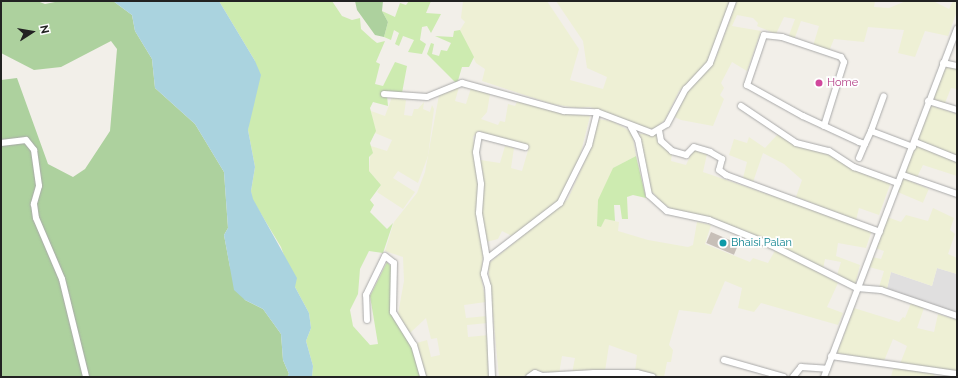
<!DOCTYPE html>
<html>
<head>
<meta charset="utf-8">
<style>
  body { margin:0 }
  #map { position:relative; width:958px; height:378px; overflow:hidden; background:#f2efe9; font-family:Raleway,sans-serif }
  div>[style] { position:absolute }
  .residential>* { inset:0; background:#e0dfdf }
  .farmland>* { inset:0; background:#eef0d5; transform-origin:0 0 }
  .grass>* { inset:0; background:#cdebb0 }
  .forest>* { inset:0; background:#add19e }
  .water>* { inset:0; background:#aad3df }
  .building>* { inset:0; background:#c7bfb8; transform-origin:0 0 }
  .roads { filter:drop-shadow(0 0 1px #a9a9a9) drop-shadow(0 0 1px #a9a9a9) }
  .street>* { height:6px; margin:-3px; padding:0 3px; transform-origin:3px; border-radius:3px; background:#fff }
  .dots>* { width:11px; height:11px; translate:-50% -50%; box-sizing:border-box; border:2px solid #fff; border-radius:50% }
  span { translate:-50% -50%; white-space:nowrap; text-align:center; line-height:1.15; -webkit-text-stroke:3.5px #fff; paint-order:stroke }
  .hotel-label { font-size:11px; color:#b23c85 }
  .left { translate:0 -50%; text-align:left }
  .culture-label { font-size:11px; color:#0d838f }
  .frame { position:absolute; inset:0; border:2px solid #222; pointer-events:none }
  .north { position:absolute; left:12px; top:12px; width:40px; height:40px; -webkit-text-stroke:3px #fff; paint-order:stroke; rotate:78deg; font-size:11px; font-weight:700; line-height:16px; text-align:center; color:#222 }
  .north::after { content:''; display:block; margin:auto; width:14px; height:18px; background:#222; clip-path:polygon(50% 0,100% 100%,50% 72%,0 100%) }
</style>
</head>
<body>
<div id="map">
  <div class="residential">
    <div style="clip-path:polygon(937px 268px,957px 274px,957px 314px,887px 289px,891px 272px,932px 286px)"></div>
  </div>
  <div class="farmland">
    <div style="clip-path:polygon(463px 1px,547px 1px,579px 49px,570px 80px,603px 89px,607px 77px,587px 68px,583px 41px,556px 1px,730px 1px,706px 65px,679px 91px,665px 120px,654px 129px,639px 128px,590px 107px,577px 108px,552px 104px,482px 81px,485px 69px,476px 63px,460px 30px,465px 22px,461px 18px)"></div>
    <div style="clip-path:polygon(737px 1px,875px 1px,874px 7px,889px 8px,906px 1px,933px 1px,949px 9px,953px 1px,957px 1px,957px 11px,948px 36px,925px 31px,915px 57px,898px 53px,904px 30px,868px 27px,864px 42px,834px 39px,829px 51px,813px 46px,819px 26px,801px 21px,794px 40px,788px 38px,795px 19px,784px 17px,776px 34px,757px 26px,758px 23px,753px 18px,737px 15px,732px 26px,761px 31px,747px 71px,732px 62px,721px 83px,724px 88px,720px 95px,724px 99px,713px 126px,681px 120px,675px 117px,687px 91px,715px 60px)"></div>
    <div style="clip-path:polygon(945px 65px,957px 67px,957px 89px,951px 88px,945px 103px,932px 99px)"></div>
    <div style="clip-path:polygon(459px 87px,455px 101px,466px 104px,471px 88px,490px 94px,487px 112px,481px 119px,498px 125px,500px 121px,505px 122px,508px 104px,515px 106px,518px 100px,562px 113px,590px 116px,580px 156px,564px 193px,554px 206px,514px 237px,502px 231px,498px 239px,486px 242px,481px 226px,483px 173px,480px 160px,500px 163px,505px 146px,514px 148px,511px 168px,522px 171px,529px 147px,478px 131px,473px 137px,479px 188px,478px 228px,483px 255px,481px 277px,486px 302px,464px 305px,466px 318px,487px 316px,488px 323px,467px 325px,468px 337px,489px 335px,491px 377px,426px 377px,417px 343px,427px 340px,431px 357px,440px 355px,437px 338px,431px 339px,426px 318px,410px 333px,398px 314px,404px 281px,403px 257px,385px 251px,394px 222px,417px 193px,425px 172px,439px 95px)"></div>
    <div style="clip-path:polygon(392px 97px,406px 100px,404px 115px,412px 116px,414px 109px,418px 109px,424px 102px,423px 109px,430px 112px,432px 105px,434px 109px,428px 156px,418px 183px,398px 171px,393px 178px,415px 192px,403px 209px,377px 192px,381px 185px,369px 171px,371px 146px,387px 151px,392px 140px,375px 133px,371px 111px,385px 116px)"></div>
    <div style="clip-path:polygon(929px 105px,957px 114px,957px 176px,923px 165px,917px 177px,904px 173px)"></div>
    <div style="clip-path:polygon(597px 119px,612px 121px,632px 132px,636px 156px,613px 168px,605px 219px,619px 222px,618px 231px,648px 240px,688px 247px,693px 245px,697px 222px,711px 225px,705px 244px,750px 262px,753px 258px,768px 263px,776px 249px,838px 283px,827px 307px,843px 313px,838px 325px,761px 303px,754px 312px,738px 308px,742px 288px,725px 281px,711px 314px,679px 310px,669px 345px,673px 350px,671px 362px,667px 362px,664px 377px,635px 372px,637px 355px,609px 345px,605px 371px,572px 373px,575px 358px,562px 356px,559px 374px,537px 371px,521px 377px,499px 377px,488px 264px,568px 199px,591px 147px)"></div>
    <div style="clip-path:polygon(658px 133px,672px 153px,671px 161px,686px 165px,694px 148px,707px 154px,703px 172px,872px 230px,866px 248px,838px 243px,836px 256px,860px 265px,855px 285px,837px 275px,841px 262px,825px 259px,823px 269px,737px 228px,673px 210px,661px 202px,648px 187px,639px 134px)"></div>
    <div style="clip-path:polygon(778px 134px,795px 144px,832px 154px,891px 182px,879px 215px,859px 208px,856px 220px,796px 197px,802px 180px,784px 164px,763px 153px,753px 182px,743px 178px,747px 162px,729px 155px,734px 139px,747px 143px,749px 137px,765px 148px)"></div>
    <div style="left:903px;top:178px;width:28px;height:15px;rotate:23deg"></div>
    <div style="clip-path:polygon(933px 208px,954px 218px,950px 230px,955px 234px,948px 254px,957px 258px,957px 274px,937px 268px,932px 286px,891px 272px,887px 289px,879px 287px,884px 271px,869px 267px,872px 257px,881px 259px,884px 251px,875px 248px,887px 217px,901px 222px,906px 215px,928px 221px)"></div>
    <div style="clip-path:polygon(911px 303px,924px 308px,917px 328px,934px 332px,938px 314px,957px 320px,957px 373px,900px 364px,907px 346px,893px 339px,884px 361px,837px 353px,854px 308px,899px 322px,903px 317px,905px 318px)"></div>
    <div style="clip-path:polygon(897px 368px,935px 372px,934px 377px,891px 377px,893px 369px)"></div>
  </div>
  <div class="grass">
    <div style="clip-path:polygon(219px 1px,332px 1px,342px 16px,352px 20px,360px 18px,361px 29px,372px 39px,377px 43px,385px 41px,376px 62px,380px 64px,375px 84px,383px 86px,395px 62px,407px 66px,402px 93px,387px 96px,388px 106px,373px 102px,370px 108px,376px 131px,370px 143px,373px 153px,369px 157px,369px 171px,381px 185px,370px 200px,374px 205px,370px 212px,387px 229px,393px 223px,383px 253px,369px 251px,360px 269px,358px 294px,350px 310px,353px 326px,370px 345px,378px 344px,370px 296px,387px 262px,392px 268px,391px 312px,414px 350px,422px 377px,312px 377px,313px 366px,306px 341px,311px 328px,309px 313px,295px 287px,281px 247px,252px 199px,251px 191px,255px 167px,248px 130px,255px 61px)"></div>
    <div style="clip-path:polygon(409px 1px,431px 1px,426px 13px,441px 14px,431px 33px,427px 26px,422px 27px,420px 40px,426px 44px,422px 54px,408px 52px,414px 40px,403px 36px,399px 46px,395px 44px,399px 33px,394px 30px,391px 40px,384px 37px,388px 22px,382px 11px,395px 17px,400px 3px,406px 5px)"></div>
    <div style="clip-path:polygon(460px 30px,474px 57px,469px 67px,462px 67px,457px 84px,427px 54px,431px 43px,434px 44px,432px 54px,439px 56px,441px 50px,447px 51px,451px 43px,435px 36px,453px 37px,454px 31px)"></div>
    <div style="clip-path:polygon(636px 156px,646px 198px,633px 195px,627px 197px,628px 219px,622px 219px,620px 205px,614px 205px,615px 221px,605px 219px,601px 227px,597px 226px,598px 200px,613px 168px)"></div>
  </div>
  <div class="forest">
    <div style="clip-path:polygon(1px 1px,37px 1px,45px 4px,60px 1px,113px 1px,132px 15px,135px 31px,152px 59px,155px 88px,195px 124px,224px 172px,228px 228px,224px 235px,230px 267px,245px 300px,263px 309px,281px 334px,283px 360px,289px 374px,287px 377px,1px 377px,1px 80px,17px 78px,48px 164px,73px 177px,85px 169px,110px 131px,117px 49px,111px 41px,61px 67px,34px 70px,1px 53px)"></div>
    <div style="clip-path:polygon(355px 1px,383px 1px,382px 11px,388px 22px,384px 37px,375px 35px,357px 10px)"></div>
  </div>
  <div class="water">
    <div style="clip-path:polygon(113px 1px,219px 1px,255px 61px,261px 75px,248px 130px,255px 167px,251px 191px,253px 199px,297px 278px,295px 287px,309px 313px,311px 328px,306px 341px,313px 366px,312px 377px,287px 377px,289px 374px,283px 360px,281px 334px,263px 309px,245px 300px,234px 290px,224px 235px,228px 228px,224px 172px,195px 124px,155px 88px,152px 59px,135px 31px,132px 15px)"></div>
  </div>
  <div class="building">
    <div style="left:711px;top:232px;width:30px;height:12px;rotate:23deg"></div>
  </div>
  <div class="roads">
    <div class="street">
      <div style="left:943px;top:63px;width:14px;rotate:12deg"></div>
      <div style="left:384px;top:94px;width:43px;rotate:4deg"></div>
      <div style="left:427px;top:97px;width:38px;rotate:-22deg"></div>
      <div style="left:462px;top:83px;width:106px;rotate:15.4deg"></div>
      <div style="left:564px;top:111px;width:33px;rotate:2deg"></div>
      <div style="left:597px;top:112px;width:59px;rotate:20.9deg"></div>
      <div style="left:652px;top:133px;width:17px;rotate:-31deg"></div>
      <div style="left:667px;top:124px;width:40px;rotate:-62deg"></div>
      <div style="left:686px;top:89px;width:35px;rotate:-47deg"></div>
      <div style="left:710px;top:63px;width:66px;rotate:-69.6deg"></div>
      <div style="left:928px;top:101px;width:30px;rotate:17deg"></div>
      <div style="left:741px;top:106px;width:66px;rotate:33.9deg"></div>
      <div style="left:796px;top:143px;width:34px;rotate:14deg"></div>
      <div style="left:829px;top:151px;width:30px;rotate:33deg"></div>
      <div style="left:854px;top:167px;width:47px;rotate:20deg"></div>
      <div style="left:824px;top:126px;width:67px;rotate:-72.6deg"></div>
      <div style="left:844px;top:62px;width:6px;rotate:-121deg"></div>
      <div style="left:841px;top:57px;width:62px;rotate:-161.3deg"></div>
      <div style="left:782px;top:37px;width:18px;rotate:-174deg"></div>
      <div style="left:764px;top:35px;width:53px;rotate:108.8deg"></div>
      <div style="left:747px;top:85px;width:64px;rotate:29deg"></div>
      <div style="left:803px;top:116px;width:62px;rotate:24.9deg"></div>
      <div style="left:859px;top:142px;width:6px;rotate:18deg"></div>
      <div style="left:865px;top:144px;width:14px;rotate:-65deg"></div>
      <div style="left:871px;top:131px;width:45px;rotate:20.9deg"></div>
      <div style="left:631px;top:127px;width:15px;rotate:62deg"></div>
      <div style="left:638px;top:140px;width:56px;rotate:78.7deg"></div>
      <div style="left:649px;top:195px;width:24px;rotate:42deg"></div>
      <div style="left:667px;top:211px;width:43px;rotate:12.1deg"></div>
      <div style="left:709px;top:220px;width:67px;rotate:22deg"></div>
      <div style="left:771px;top:245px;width:96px;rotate:26.6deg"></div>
      <div style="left:857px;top:288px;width:24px;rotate:5deg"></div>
      <div style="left:881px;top:290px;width:80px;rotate:18.9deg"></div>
      <div style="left:659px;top:130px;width:11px;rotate:80deg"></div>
      <div style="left:661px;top:141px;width:15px;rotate:42deg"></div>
      <div style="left:672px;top:151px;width:15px;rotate:16deg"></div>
      <div style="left:686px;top:155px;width:11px;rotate:-45deg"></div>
      <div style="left:694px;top:147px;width:17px;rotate:17deg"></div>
      <div style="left:710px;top:152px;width:14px;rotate:30deg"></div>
      <div style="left:722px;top:159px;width:11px;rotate:105deg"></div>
      <div style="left:719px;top:170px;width:9px;rotate:36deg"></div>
      <div style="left:726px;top:175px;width:164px;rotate:20.3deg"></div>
      <div style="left:871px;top:131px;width:37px;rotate:-70deg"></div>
      <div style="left:915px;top:142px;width:45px;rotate:22deg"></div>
      <div style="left:1px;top:143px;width:25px;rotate:-7deg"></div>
      <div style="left:26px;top:140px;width:13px;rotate:51deg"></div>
      <div style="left:34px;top:150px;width:36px;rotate:82deg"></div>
      <div style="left:39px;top:186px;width:19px;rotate:106deg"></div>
      <div style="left:34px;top:204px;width:14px;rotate:82deg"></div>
      <div style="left:36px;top:218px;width:66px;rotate:66.9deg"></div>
      <div style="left:62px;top:279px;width:101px;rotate:76.2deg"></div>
      <div style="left:859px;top:158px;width:15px;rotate:-67deg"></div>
      <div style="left:903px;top:175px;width:57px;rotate:19.4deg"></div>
      <div style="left:487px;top:259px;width:47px;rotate:-99.9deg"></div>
      <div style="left:479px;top:213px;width:29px;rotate:-86deg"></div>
      <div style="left:481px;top:184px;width:32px;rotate:-99deg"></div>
      <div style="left:476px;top:152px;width:17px;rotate:-80deg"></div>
      <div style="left:479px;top:135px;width:48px;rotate:14.6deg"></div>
      <div style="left:367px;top:320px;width:25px;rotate:-92deg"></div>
      <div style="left:366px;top:295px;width:43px;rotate:-64deg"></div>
      <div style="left:385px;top:256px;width:11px;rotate:38deg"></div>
      <div style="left:394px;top:263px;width:49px;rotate:91.2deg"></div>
      <div style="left:393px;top:312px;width:39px;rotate:58deg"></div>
      <div style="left:414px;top:345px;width:33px;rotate:74deg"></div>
      <div style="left:831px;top:356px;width:127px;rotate:8.1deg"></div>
      <div style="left:724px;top:360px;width:62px;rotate:15.8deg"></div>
      <div style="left:492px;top:377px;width:90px;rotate:-92.5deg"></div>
      <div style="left:488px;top:287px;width:14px;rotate:-107deg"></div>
      <div style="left:484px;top:274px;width:15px;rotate:-79deg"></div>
      <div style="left:487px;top:259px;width:92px;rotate:-37.5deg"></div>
      <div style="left:560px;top:203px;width:65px;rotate:-63.4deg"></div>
      <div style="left:589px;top:145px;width:34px;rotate:-76deg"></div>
      <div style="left:529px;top:377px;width:7px;rotate:-34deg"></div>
      <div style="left:535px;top:373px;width:8px;rotate:23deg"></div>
      <div style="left:542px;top:376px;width:52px;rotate:-3.3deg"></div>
      <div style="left:594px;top:373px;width:43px"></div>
      <div style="left:637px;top:373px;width:16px;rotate:14deg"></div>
      <div style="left:793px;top:377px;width:13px;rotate:-51deg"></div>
      <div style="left:801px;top:367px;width:26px;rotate:4deg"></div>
      <div style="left:824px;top:377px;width:373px;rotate:-69.1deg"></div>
    </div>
  </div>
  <div class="dots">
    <div style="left:819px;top:83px;background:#d1479c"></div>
    <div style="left:723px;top:243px;background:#0f9aa8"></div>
  </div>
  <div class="hotel-label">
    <span class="left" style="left:827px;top:83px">Home</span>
  </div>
  <div class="culture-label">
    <span class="left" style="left:731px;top:243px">Bhaisi Palan</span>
  </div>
  <div class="frame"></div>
  <div class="north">N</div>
</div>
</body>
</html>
